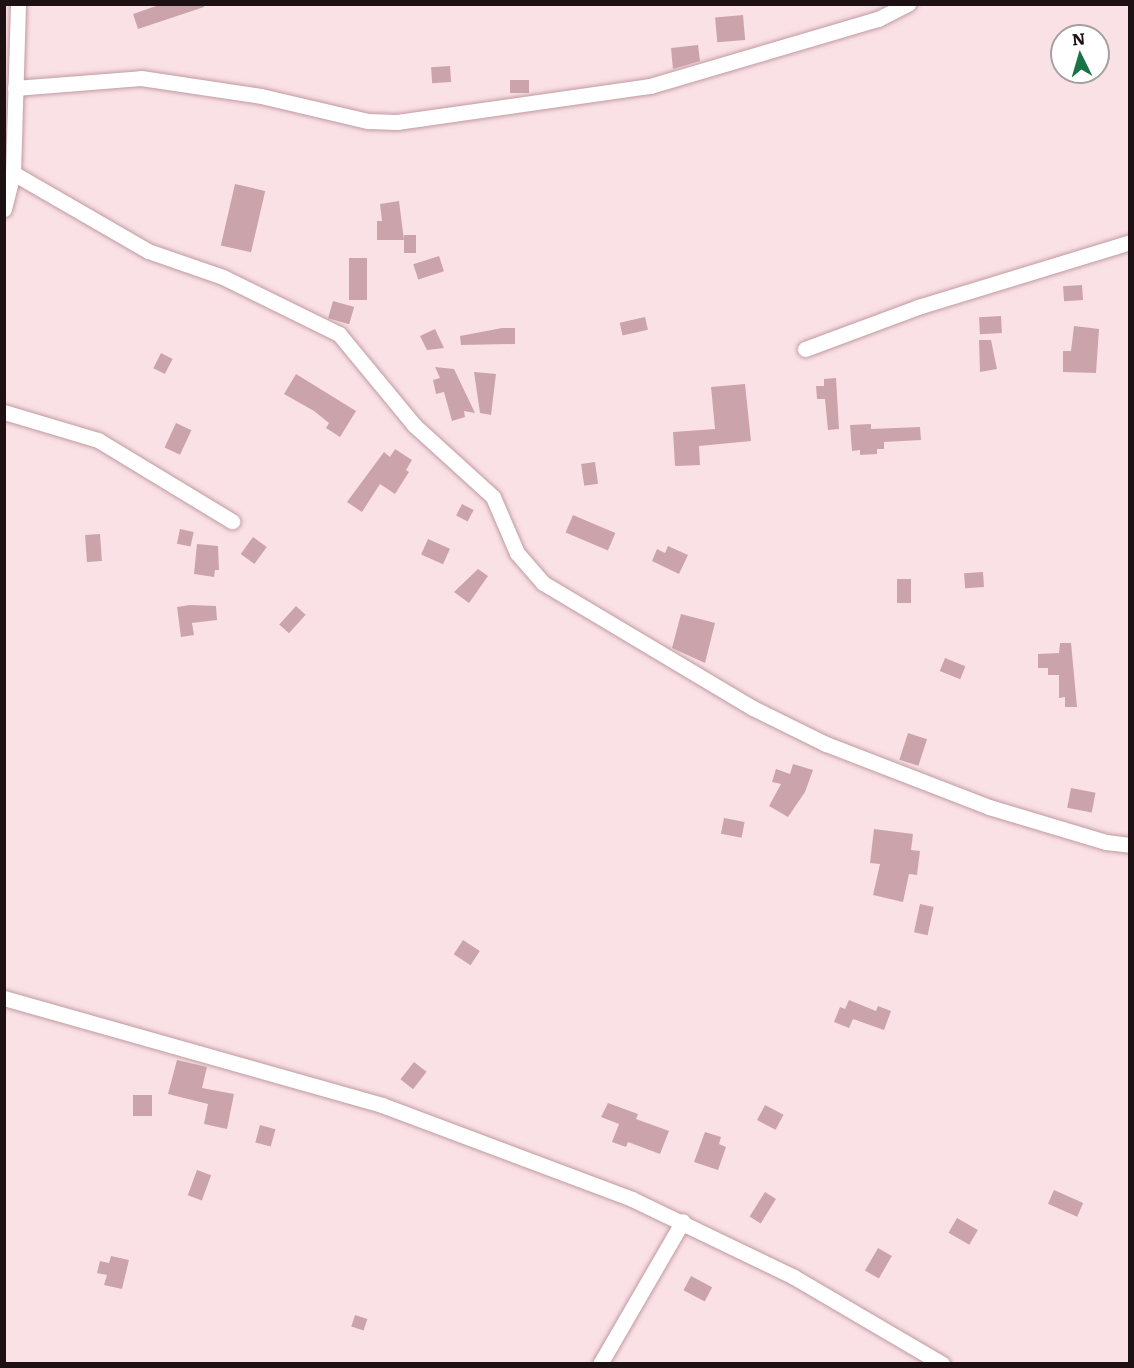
<!DOCTYPE html>
<html>
<head>
<meta charset="utf-8">
<style>
  body { margin:0 }
  #map { position:relative; width:1134px; height:1368px; overflow:hidden; background:#fae1e5; font-family:Literata,serif }
  div>[style] { position:absolute }
  .building>* { inset:0; background:#cba4ab; transform-origin:0 0 }
  .roads { filter:drop-shadow(0 0 2px #c09aa1) drop-shadow(0 0 2px #c09aa1) }
  .street>* { height:15px; margin:-7.5px; padding:0 7.5px; transform-origin:7.5px; border-radius:7.5px; background:#fff }
  span { translate:-50% -50%; white-space:nowrap; text-align:center; line-height:1.15; -webkit-text-stroke:5px #fff; paint-order:stroke }
  .frame { position:absolute; inset:0; border:6px solid #1e1114; pointer-events:none }
  .north { position:absolute; left:1050px; top:24px; width:60px; height:60px; box-sizing:border-box; background:#fff; border:2px solid #a5a0a1; border-radius:50%; rotate:355deg; font-size:16px; font-weight:700; line-height:24px; text-align:center; color:#1e1114 }
  .north::after { content:''; display:block; margin:auto; width:21px; height:27px; background:#1a7347; clip-path:polygon(50% 0,100% 100%,50% 72%,0 100%) }
</style>
</head>
<body>
<div id="map">
  <div class="building">
    <div style="clip-path:polygon(162px 4px,204px 4px,204px 7px,138px 29px,133px 14px)"></div>
    <div style="left:743px;top:15px;width:25px;height:28px;rotate:85deg"></div>
    <div style="clip-path:polygon(698px 45px,700px 61px,673px 69px,671px 48px)"></div>
    <div style="left:450px;top:66px;width:16px;height:19px;rotate:86deg"></div>
    <div style="left:529px;top:80px;width:13px;height:19px;rotate:90deg"></div>
    <div style="left:235px;top:184px;width:31px;height:63px;rotate:13deg"></div>
    <div style="clip-path:polygon(399px 201px,404px 240px,377px 240px,377px 221px,382px 221px,380px 204px)"></div>
    <div style="left:404px;top:235px;width:12px;height:18px"></div>
    <div style="left:439px;top:256px;width:16px;height:27px;rotate:72deg"></div>
    <div style="left:349px;top:258px;width:18px;height:42px"></div>
    <div style="left:1082px;top:285px;width:15px;height:19px;rotate:86deg"></div>
    <div style="left:333px;top:301px;width:22px;height:18px;rotate:16deg"></div>
    <div style="left:1001px;top:316px;width:17px;height:22px;rotate:87deg"></div>
    <div style="left:645px;top:317px;width:13px;height:26px;rotate:77deg"></div>
    <div style="clip-path:polygon(1074px 326px,1099px 329px,1096px 373px,1063px 372px,1063px 351px,1071px 351px)"></div>
    <div style="clip-path:polygon(502px 328px,515px 328px,515px 344px,461px 345px,460px 336px)"></div>
    <div style="clip-path:polygon(435px 329px,444px 348px,427px 350px,420px 336px)"></div>
    <div style="clip-path:polygon(979px 340px,991px 340px,997px 369px,980px 372px)"></div>
    <div style="left:161px;top:353px;width:13px;height:17px;rotate:27deg"></div>
    <div style="clip-path:polygon(435px 367px,454px 369px,475px 413px,464px 411px,465px 417px,452px 421px,444px 392px,436px 394px,433px 380px,440px 378px)"></div>
    <div style="clip-path:polygon(474px 372px,496px 374px,491px 415px,480px 413px)"></div>
    <div style="clip-path:polygon(296px 374px,356px 411px,340px 437px,326px 428px,329px 423px,314px 411px,284px 394px)"></div>
    <div style="clip-path:polygon(836px 378px,839px 429px,828px 430px,825px 399px,817px 399px,816px 386px,824px 386px,824px 379px)"></div>
    <div style="clip-path:polygon(745px 384px,751px 441px,699px 446px,700px 465px,675px 466px,673px 432px,715px 429px,711px 387px)"></div>
    <div style="left:176px;top:423px;width:17px;height:27px;rotate:25deg"></div>
    <div style="clip-path:polygon(871px 424px,871px 429px,920px 427px,921px 440px,884px 442px,884px 449px,877px 449px,877px 454px,860px 455px,860px 450px,852px 451px,850px 425px)"></div>
    <div style="clip-path:polygon(395px 449px,412px 460px,406px 470px,409px 472px,395px 494px,380px 484px,362px 512px,347px 502px,384px 452px,390px 457px)"></div>
    <div style="left:595px;top:462px;width:22px;height:14px;rotate:82deg"></div>
    <div style="left:462px;top:504px;width:13px;height:13px;rotate:27deg"></div>
    <div style="left:573px;top:515px;width:46px;height:19px;rotate:23deg"></div>
    <div style="left:180px;top:529px;width:14px;height:15px;rotate:12deg"></div>
    <div style="left:100px;top:534px;width:27px;height:15px;rotate:86deg"></div>
    <div style="left:253px;top:537px;width:17px;height:21px;rotate:36deg"></div>
    <div style="left:428px;top:539px;width:24px;height:17px;rotate:24deg"></div>
    <div style="clip-path:polygon(197px 544px,218px 546px,219px 570px,215px 570px,214px 577px,194px 574px)"></div>
    <div style="clip-path:polygon(668px 546px,688px 555px,679px 574px,652px 561px,657px 549px,665px 553px)"></div>
    <div style="clip-path:polygon(478px 569px,488px 576px,469px 603px,454px 592px)"></div>
    <div style="left:983px;top:572px;width:15px;height:19px;rotate:86deg"></div>
    <div style="left:911px;top:579px;width:24px;height:14px;rotate:90deg"></div>
    <div style="clip-path:polygon(190px 605px,216px 606px,217px 620px,192px 623px,194px 635px,181px 637px,177px 607px)"></div>
    <div style="left:296px;top:606px;width:13px;height:25px;rotate:42deg"></div>
    <div style="clip-path:polygon(681px 614px,715px 623px,705px 663px,672px 648px)"></div>
    <div style="clip-path:polygon(1060px 643px,1071px 643px,1077px 707px,1065px 707px,1065px 697px,1059px 698px,1059px 675px,1048px 675px,1048px 668px,1038px 668px,1038px 654px,1059px 653px)"></div>
    <div style="left:945px;top:658px;width:22px;height:14px;rotate:22deg"></div>
    <div style="left:908px;top:733px;width:20px;height:28px;rotate:18deg"></div>
    <div style="clip-path:polygon(793px 764px,813px 770px,805px 792px,788px 817px,769px 806px,781px 784px,772px 782px,776px 769px,790px 774px)"></div>
    <div style="left:1071px;top:788px;width:25px;height:20px;rotate:11deg"></div>
    <div style="left:724px;top:818px;width:21px;height:16px;rotate:11deg"></div>
    <div style="clip-path:polygon(874px 829px,913px 834px,911px 850px,920px 851px,917px 875px,909px 874px,903px 902px,873px 895px,880px 864px,870px 863px)"></div>
    <div style="left:920px;top:904px;width:14px;height:29px;rotate:12deg"></div>
    <div style="left:463px;top:940px;width:20px;height:17px;rotate:33deg"></div>
    <div style="clip-path:polygon(849px 1000px,876px 1011px,878px 1006px,891px 1011px,884px 1030px,853px 1019px,849px 1028px,834px 1022px,840px 1007px,845px 1009px)"></div>
    <div style="clip-path:polygon(177px 1060px,207px 1067px,202px 1088px,234px 1094px,227px 1129px,204px 1124px,208px 1104px,168px 1094px)"></div>
    <div style="left:414px;top:1062px;width:16px;height:22px;rotate:38deg"></div>
    <div style="left:133px;top:1095px;width:19px;height:21px"></div>
    <div style="clip-path:polygon(608px 1103px,638px 1114px,636px 1119px,669px 1131px,660px 1154px,628px 1142px,626px 1147px,612px 1142px,619px 1124px,601px 1117px)"></div>
    <div style="left:765px;top:1105px;width:21px;height:17px;rotate:28deg"></div>
    <div style="left:260px;top:1125px;width:16px;height:18px;rotate:15deg"></div>
    <div style="clip-path:polygon(705px 1132px,721px 1137px,719px 1144px,726px 1147px,718px 1170px,694px 1162px)"></div>
    <div style="left:197px;top:1170px;width:15px;height:27px;rotate:20deg"></div>
    <div style="left:1054px;top:1190px;width:32px;height:15px;rotate:24deg"></div>
    <div style="left:765px;top:1192px;width:13px;height:29px;rotate:32deg"></div>
    <div style="left:957px;top:1218px;width:24px;height:17px;rotate:30deg"></div>
    <div style="left:878px;top:1248px;width:16px;height:26px;rotate:30deg"></div>
    <div style="clip-path:polygon(111px 1256px,129px 1260px,122px 1289px,104px 1285px,107px 1275px,97px 1273px,100px 1261px,109px 1263px)"></div>
    <div style="left:691px;top:1276px;width:24px;height:16px;rotate:28deg"></div>
    <div style="left:355px;top:1315px;width:13px;height:12px;rotate:18deg"></div>
  </div>
  <div class="roads">
    <div class="street">
      <div style="left:15px;top:88px;width:126px;rotate:-4.5deg"></div>
      <div style="left:141px;top:78px;width:121px;rotate:8.5deg"></div>
      <div style="left:261px;top:96px;width:110px;rotate:13.2deg"></div>
      <div style="left:368px;top:121px;width:29px;rotate:2deg"></div>
      <div style="left:397px;top:122px;width:256px;rotate:-8.1deg"></div>
      <div style="left:650px;top:86px;width:238px;rotate:-16.4deg"></div>
      <div style="left:878px;top:19px;width:34px;rotate:-27deg"></div>
      <div style="left:13px;top:173px;width:156px;rotate:30deg"></div>
      <div style="left:148px;top:251px;width:79px;rotate:19.1deg"></div>
      <div style="left:223px;top:277px;width:129px;rotate:26.2deg"></div>
      <div style="left:339px;top:334px;width:118px;rotate:50.5deg"></div>
      <div style="left:414px;top:425px;width:107px;rotate:42.3deg"></div>
      <div style="left:493px;top:497px;width:61px;rotate:66.8deg"></div>
      <div style="left:517px;top:553px;width:40px;rotate:49deg"></div>
      <div style="left:543px;top:583px;width:244px;rotate:30.8deg"></div>
      <div style="left:753px;top:708px;width:81px;rotate:26.3deg"></div>
      <div style="left:826px;top:744px;width:175px;rotate:21.1deg"></div>
      <div style="left:989px;top:807px;width:122px;rotate:16.7deg"></div>
      <div style="left:1106px;top:842px;width:24px;rotate:7deg"></div>
      <div style="left:4px;top:209px;width:37px;rotate:-76deg"></div>
      <div style="left:13px;top:173px;width:169px;rotate:-88.3deg"></div>
      <div style="left:805px;top:349px;width:121px;rotate:-20.4deg"></div>
      <div style="left:918px;top:307px;width:222px;rotate:-17deg"></div>
      <div style="left:4px;top:412px;width:98px;rotate:16.6deg"></div>
      <div style="left:98px;top:440px;width:157px;rotate:31.2deg"></div>
      <div style="left:4px;top:998px;width:393px;rotate:15.8deg"></div>
      <div style="left:382px;top:1105px;width:267px;rotate:20.6deg"></div>
      <div style="left:632px;top:1199px;width:180px;rotate:25.7deg"></div>
      <div style="left:794px;top:1277px;width:172px;rotate:30.4deg"></div>
      <div style="left:600px;top:1364px;width:165px;rotate:-59.9deg"></div>
    </div>
  </div>
  <div class="frame"></div>
  <div class="north">N</div>
</div>
</body>
</html>
